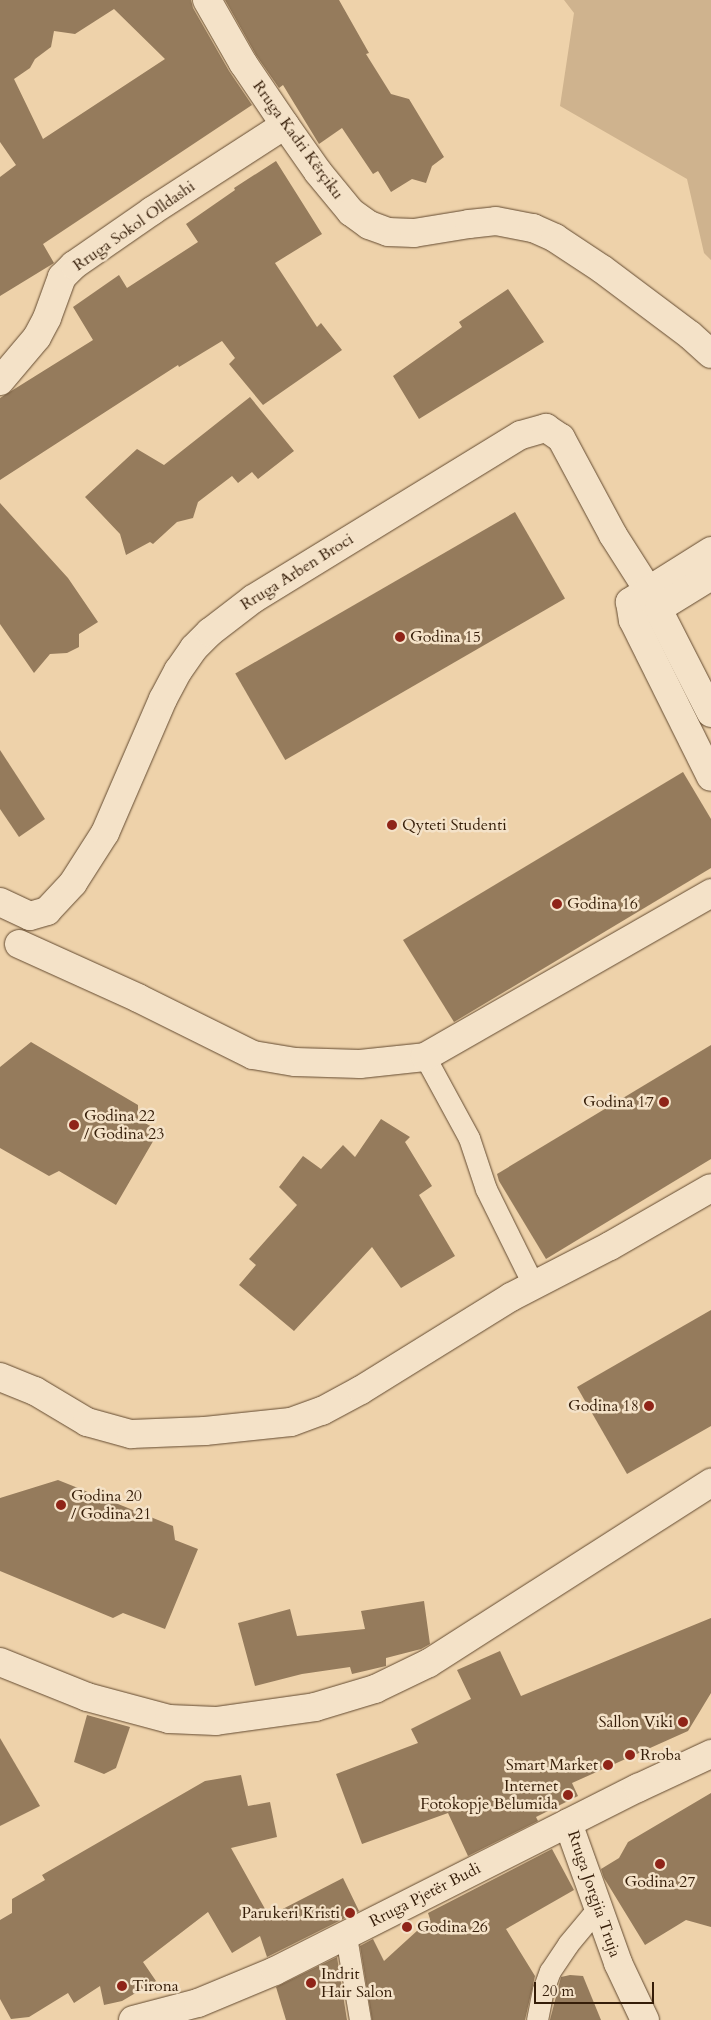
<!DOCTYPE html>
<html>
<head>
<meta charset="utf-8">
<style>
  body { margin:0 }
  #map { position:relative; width:711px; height:2020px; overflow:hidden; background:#eed2aa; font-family:Cardo,serif }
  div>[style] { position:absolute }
  .green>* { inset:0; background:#cfb38e }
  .building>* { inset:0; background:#957b5c; transform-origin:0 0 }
  .roads { filter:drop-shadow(0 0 1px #634a30) drop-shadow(0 0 1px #634a30) }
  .service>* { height:21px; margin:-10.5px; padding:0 10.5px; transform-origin:10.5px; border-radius:10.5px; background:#f4e2c8 }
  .minor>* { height:28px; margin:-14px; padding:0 14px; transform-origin:14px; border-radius:14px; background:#f4e2c8 }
  .tertiary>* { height:28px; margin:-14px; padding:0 14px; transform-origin:14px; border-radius:14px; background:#f4e2c8 }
  .dots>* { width:14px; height:14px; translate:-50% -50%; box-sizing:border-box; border:2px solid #f4e2c8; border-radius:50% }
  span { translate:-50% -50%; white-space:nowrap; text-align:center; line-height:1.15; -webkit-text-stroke:5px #f4e2c8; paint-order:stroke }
  .street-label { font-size:16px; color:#351d08 }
  .poi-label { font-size:16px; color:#351d08 }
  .left { translate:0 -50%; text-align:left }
  .right { translate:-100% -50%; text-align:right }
  .scale { position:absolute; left:534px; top:1982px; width:120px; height:22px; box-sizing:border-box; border:2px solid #351d08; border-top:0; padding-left:6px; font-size:15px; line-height:18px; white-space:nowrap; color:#351d08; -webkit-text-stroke:4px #f4e2c8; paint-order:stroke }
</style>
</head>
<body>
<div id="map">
  <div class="green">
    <div style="clip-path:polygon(564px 0,711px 0,711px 260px,704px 253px,687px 179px,560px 106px,574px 13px)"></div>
  </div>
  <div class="building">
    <div style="clip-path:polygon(evenodd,0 0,191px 0,193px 8px,229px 71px,252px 105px,43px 244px,54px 263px,0 296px,0 177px,16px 165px,0 142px,0 0,114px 9px,165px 59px,43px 139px,14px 79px,30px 68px,35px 59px,51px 47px,54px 31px,75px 34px,114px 9px)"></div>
    <div style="clip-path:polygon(225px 0,339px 0,369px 53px,366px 54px,391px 94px,409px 99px,444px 157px,432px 166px,426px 183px,412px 179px,391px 192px,378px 171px,373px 174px,342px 128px,319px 144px,283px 85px,279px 88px,256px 55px)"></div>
    <div style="clip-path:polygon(276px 161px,322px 234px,275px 263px,317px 327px,321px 323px,342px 350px,263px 405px,229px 364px,235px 358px,222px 341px,179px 367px,178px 365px,0 480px,0 398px,93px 340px,73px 307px,119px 275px,127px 288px,198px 242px,186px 224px,235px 190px,234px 188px)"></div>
    <div style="clip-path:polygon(508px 289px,544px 342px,419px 419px,393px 376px,462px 327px,459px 322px)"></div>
    <div style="clip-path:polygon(250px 397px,294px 451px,258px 479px,252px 472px,238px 483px,232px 476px,198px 502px,193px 518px,177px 522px,153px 544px,150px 542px,126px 555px,120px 534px,85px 497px,137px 449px,164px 465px)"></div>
    <div style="clip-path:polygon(0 503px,68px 578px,98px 622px,79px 634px,79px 647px,67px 653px,50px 654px,34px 673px,0 624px)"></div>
    <div style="left:515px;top:512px;width:100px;height:323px;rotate:60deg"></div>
    <div style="clip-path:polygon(0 750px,45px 819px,19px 837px,0 809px)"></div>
    <div style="clip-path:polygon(683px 772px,711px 819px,711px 868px,454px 1022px,403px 940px)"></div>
    <div style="clip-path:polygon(31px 1042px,138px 1105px,138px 1119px,159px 1131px,116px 1205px,59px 1171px,49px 1176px,0 1148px,0 1067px)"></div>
    <div style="clip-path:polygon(711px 1045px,711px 1159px,546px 1259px,499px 1181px,497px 1174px)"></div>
    <div style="clip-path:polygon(381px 1119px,410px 1137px,405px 1142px,432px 1186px,419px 1195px,455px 1256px,401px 1288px,372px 1247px,294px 1331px,239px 1285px,256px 1265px,249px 1259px,297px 1205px,279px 1187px,303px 1156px,321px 1169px,343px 1145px,355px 1157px)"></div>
    <div style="clip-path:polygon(711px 1310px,711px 1426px,627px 1474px,577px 1387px)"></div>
    <div style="clip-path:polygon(58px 1480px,173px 1526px,175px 1540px,198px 1549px,165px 1629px,123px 1613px,113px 1618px,0 1571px,0 1498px)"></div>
    <div style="clip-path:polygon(424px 1601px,430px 1644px,421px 1649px,386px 1658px,386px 1666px,352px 1674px,350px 1667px,302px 1674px,255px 1686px,238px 1623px,290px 1609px,297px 1636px,365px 1629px,361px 1611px)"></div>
    <div style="clip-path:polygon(711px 1618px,711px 1693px,688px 1731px,572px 1783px,578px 1796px,536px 1817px,538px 1821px,468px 1856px,448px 1813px,362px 1844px,336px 1774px,418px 1743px,411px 1729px,471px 1699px,457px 1670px,500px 1651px,521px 1696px)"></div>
    <div style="clip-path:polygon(87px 1715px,130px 1727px,116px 1768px,104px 1774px,74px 1762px)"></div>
    <div style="clip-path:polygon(0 1738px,40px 1806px,0 1826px)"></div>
    <div style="clip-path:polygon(241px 1775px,248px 1806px,270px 1802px,277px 1837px,231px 1848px,269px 1916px,343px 1878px,359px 1911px,267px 1957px,260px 1936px,232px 1953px,208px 1912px,143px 1962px,156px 1981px,122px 2001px,104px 2005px,100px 1986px,74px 2003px,68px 1993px,29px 2017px,11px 2019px,0 1999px,0 1920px,12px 1913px,12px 1899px,45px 1880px,42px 1875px,205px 1781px)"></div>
    <div style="clip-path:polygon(711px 1793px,711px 1927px,686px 1920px,645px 1945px,604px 1878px,601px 1869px,619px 1858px,628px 1842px)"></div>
    <div style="clip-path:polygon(552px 1849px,574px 1890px,506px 1929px,535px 1976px,525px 2020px,372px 2020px,360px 1946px,373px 1939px,384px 1961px,430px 1919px,428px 1913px)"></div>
    <div style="clip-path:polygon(337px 1957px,347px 2020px,286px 2020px,276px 1987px)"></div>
    <div style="clip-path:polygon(570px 1975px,583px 1976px,601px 2020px,550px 2020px,561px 1977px)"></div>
  </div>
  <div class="roads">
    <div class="service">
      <div style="left:425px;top:1057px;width:92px;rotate:61.5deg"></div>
      <div style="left:469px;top:1138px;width:54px;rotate:71.6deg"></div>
      <div style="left:486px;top:1189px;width:108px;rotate:63.7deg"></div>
      <div style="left:346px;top:1936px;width:85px;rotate:80.5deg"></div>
      <div style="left:537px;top:2020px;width:31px;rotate:-79deg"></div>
      <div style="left:543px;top:1990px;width:20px;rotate:-70deg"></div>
      <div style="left:550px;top:1971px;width:32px;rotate:-56deg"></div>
      <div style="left:568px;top:1944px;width:47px;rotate:-50.2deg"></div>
    </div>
    <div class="minor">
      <div style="left:207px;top:0;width:73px;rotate:60.3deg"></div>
      <div style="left:243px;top:63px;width:75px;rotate:55.9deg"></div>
      <div style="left:285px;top:125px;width:57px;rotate:54.9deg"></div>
      <div style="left:318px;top:172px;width:52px;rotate:50.5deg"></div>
      <div style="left:351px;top:212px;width:22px;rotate:36deg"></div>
      <div style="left:369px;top:225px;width:20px;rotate:20deg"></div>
      <div style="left:388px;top:232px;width:26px;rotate:2deg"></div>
      <div style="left:414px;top:233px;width:56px;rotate:-9.3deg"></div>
      <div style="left:469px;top:224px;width:27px;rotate:-6deg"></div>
      <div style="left:496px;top:221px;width:38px;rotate:11deg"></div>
      <div style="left:533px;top:228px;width:24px;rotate:24deg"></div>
      <div style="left:555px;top:238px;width:56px;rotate:33.4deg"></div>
      <div style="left:602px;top:269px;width:110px;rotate:36.9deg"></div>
      <div style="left:690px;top:335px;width:28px;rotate:42deg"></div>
      <div style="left:0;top:381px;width:57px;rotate:-49.9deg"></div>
      <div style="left:37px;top:337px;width:21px;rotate:-62deg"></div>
      <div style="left:47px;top:318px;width:44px;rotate:-69.9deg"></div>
      <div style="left:62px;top:277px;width:17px;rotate:-45deg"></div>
      <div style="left:74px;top:265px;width:95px;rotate:-34.7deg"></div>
      <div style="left:152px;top:211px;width:158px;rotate:-32.9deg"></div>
      <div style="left:0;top:902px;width:33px;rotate:25deg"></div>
      <div style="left:30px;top:916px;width:18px;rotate:-16deg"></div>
      <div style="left:47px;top:911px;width:38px;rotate:-47deg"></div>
      <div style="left:73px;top:883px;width:59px;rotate:-57.4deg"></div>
      <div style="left:105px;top:833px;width:146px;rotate:-66.6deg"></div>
      <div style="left:163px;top:699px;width:32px;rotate:-62deg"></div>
      <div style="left:178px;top:671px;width:28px;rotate:-55deg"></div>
      <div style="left:194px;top:648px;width:23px;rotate:-45deg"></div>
      <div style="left:210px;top:632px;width:54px;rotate:-37.5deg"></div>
      <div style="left:253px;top:599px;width:314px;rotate:-31.5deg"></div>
      <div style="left:521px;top:435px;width:26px;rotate:-16deg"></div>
      <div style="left:546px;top:428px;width:18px;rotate:34deg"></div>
      <div style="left:561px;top:438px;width:110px;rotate:61.8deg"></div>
      <div style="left:613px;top:535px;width:65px;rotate:57.5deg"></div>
      <div style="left:19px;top:944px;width:131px;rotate:24.4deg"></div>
      <div style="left:138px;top:998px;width:128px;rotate:26.4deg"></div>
      <div style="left:253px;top:1055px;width:43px;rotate:9.5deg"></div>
      <div style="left:295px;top:1062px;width:65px;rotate:1.8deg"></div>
      <div style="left:360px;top:1064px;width:65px;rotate:-6.1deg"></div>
      <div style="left:425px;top:1057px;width:330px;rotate:-29.8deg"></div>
      <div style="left:0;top:1377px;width:38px;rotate:22deg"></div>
      <div style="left:35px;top:1391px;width:61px;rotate:30.8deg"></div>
      <div style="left:87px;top:1422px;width:46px;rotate:15.3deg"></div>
      <div style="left:131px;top:1434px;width:74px;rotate:-2.3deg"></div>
      <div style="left:205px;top:1431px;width:86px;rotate:-6deg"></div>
      <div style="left:291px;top:1422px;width:33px;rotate:-20deg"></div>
      <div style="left:322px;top:1411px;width:44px;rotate:-28.3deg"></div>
      <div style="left:361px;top:1390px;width:176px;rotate:-31.8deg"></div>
      <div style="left:511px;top:1297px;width:111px;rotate:-27.3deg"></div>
      <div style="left:610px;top:1246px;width:116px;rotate:-29.9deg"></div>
      <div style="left:0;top:1662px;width:94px;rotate:21.9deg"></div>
      <div style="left:87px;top:1697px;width:85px;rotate:15deg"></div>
      <div style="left:169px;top:1719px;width:47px;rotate:2.4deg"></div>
      <div style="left:216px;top:1721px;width:100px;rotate:-8deg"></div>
      <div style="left:315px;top:1707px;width:63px;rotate:-16.7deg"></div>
      <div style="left:375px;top:1689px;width:60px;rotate:-25.7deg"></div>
      <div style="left:429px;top:1663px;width:335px;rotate:-32.6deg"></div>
      <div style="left:568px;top:1823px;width:149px;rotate:70.3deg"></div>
      <div style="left:618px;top:1963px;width:63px;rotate:64.7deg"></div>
    </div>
    <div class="tertiary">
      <div style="left:711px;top:551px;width:96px;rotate:147.8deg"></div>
      <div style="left:630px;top:602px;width:18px;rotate:81deg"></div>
      <div style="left:633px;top:620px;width:175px;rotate:63.6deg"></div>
      <div style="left:648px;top:590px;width:138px;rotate:62.9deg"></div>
      <div style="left:659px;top:608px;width:61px;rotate:-31.6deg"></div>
      <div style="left:133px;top:2020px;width:67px;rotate:-14.7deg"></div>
      <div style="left:198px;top:2003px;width:83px;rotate:-22.6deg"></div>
      <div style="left:275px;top:1971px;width:407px;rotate:-26.8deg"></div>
      <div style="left:638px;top:1788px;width:81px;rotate:-25deg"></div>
    </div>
  </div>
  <div class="dots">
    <div style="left:400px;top:637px;background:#8f2418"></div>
    <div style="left:392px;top:825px;background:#8f2418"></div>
    <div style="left:557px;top:904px;background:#8f2418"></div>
    <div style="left:664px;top:1102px;background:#8f2418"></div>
    <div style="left:74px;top:1125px;background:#8f2418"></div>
    <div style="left:649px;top:1406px;background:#8f2418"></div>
    <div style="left:61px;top:1505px;background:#8f2418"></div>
    <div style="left:683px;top:1722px;background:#8f2418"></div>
    <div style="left:630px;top:1755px;background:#8f2418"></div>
    <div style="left:608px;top:1765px;background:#8f2418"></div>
    <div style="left:568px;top:1795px;background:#8f2418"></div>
    <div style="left:660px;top:1864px;background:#8f2418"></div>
    <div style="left:350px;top:1913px;background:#8f2418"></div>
    <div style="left:407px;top:1927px;background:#8f2418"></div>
    <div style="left:311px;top:1983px;background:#8f2418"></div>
    <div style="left:122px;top:1986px;background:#8f2418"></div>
  </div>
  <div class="street-label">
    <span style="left:298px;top:140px;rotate:54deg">Rruga Kadri Kërçiku</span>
    <span style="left:134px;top:226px;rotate:-35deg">Rruga Sokol Olldashi</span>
    <span style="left:297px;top:572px;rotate:-32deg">Rruga Arben Broci</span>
    <span style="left:594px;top:1894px;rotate:71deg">Rruga Jorgjia Truja</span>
    <span style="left:425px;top:1895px;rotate:-27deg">Rruga Pjetër Budi</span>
  </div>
  <div class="poi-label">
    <span class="left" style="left:410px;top:637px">Godina 15</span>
    <span class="left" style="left:402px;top:825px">Qyteti Studenti</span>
    <span class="left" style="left:567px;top:904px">Godina 16</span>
    <span class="right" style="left:654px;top:1102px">Godina 17</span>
    <span class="left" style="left:84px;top:1125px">Godina 22<br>/ Godina 23</span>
    <span class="right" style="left:639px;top:1406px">Godina 18</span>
    <span class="left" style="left:71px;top:1505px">Godina 20<br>/ Godina 21</span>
    <span class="right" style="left:673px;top:1722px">Sallon Viki</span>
    <span class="left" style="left:640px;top:1755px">Rroba</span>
    <span class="right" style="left:598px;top:1765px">Smart Market</span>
    <span class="right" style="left:558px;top:1795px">Internet<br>Fotokopje Belumida</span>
    <span style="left:660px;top:1882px">Godina 27</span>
    <span class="right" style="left:340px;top:1913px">Parukeri Kristi</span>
    <span class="left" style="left:417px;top:1927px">Godina 26</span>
    <span class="left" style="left:321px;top:1983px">Indrit<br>Hair Salon</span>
    <span class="left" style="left:132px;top:1986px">Tirona</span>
  </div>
  <div class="scale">20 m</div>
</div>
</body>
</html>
